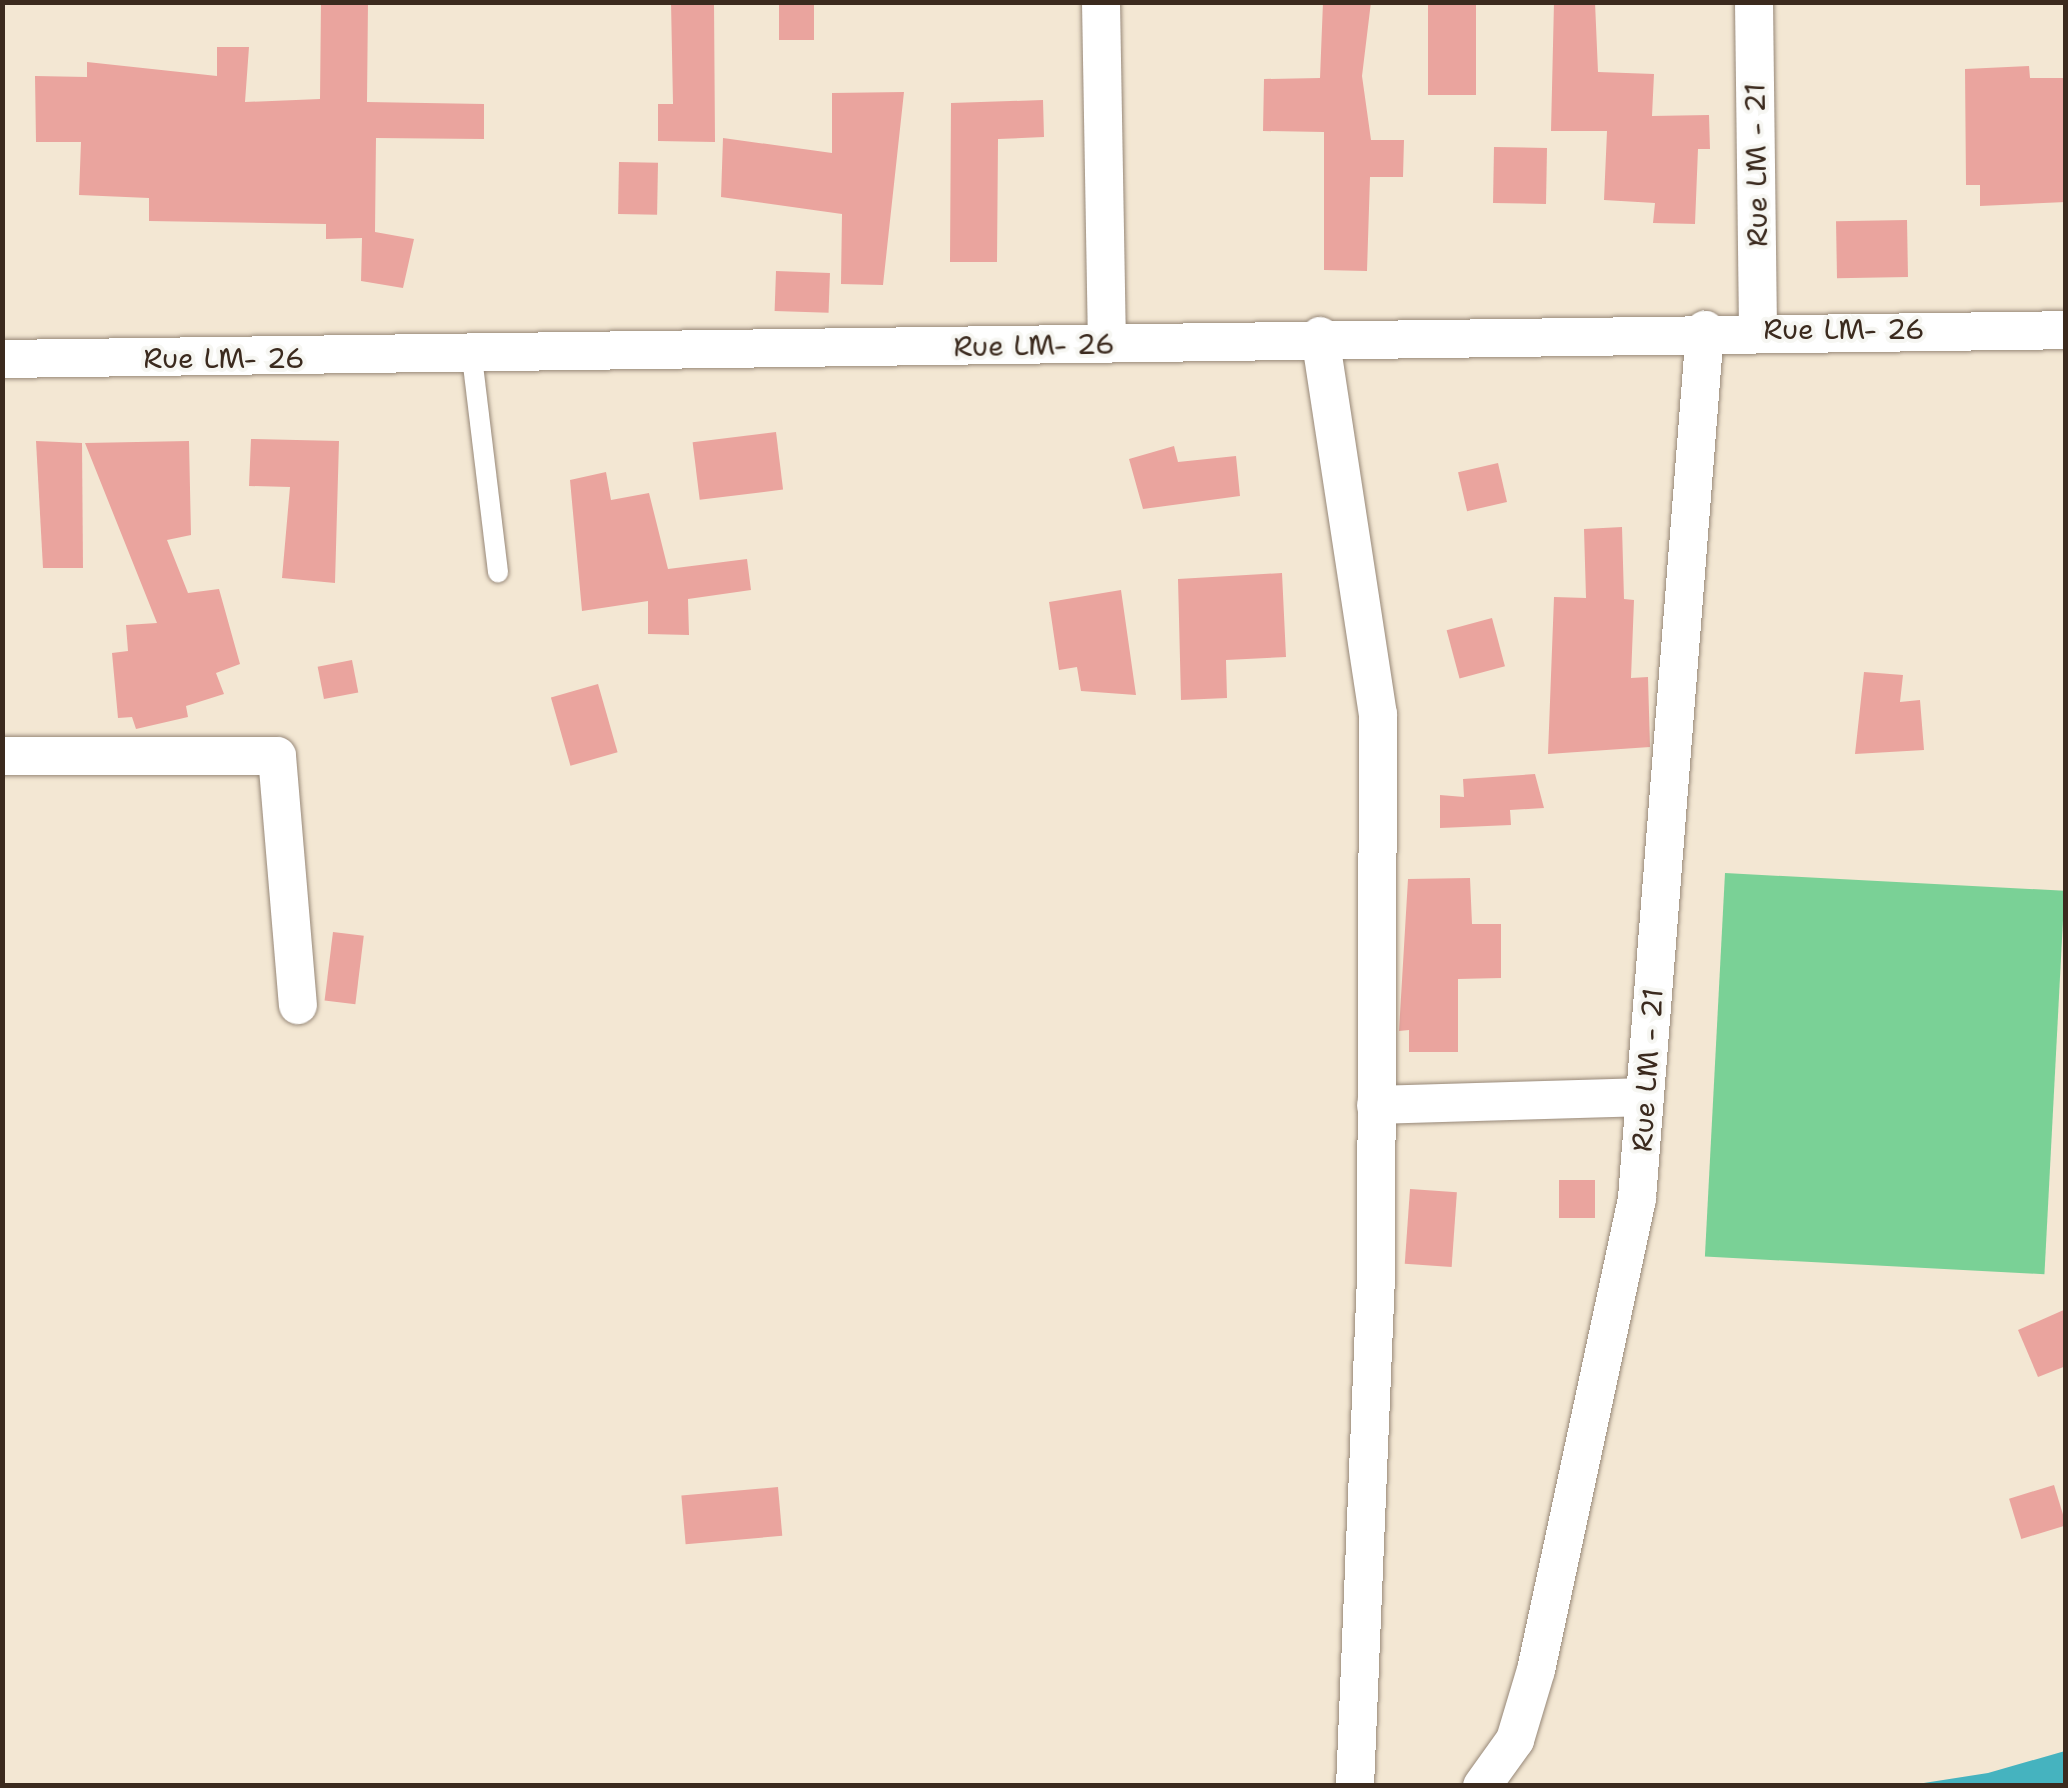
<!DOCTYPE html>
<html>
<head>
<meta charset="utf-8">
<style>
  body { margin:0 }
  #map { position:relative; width:2068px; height:1788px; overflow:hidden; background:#f3e7d3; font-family:"Shantell Sans",sans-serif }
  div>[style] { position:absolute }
  .green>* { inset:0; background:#7ad196; transform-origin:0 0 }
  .water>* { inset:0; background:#45b3bf }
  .building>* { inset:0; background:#eaa49e; transform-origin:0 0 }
  .roads { filter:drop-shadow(0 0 2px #978878) drop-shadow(0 0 2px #978878) }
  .service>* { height:20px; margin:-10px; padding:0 10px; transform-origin:10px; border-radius:10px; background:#fff }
  .minor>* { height:38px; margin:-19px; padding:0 19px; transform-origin:19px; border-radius:19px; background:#fff }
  span { translate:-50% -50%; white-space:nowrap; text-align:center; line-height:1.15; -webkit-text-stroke:8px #f6f6f2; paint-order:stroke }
  .street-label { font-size:28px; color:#3b2a1e }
  .frame { position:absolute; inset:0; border:5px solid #3b2a1e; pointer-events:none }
</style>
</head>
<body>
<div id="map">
  <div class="green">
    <div style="left:1725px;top:873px;width:340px;height:384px;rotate:3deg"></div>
  </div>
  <div class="water">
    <div style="clip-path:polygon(2065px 1751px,2065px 1785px,1911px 1785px,1988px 1773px)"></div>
  </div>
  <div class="building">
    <div style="clip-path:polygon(321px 2px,368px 2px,367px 102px,484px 104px,484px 139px,376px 138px,375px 232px,414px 239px,403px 288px,361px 281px,362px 238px,326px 239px,326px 224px,149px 221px,149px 198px,79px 195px,81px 142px,36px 142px,35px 76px,87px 77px,87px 62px,217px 76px,217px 47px,249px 47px,245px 102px,320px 99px)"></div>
    <div style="clip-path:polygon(671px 2px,714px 2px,715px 142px,658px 141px,658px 104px,673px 104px)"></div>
    <div style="left:779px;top:2px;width:35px;height:38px"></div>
    <div style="clip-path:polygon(1323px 2px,1371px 2px,1362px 76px,1371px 140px,1404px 140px,1403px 177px,1370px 177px,1367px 271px,1324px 270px,1324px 132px,1263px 131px,1264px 79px,1320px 78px)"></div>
    <div style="left:1428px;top:2px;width:48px;height:93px"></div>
    <div style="clip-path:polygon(1554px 2px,1595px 2px,1598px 72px,1654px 74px,1652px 116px,1709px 115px,1710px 149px,1698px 149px,1695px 224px,1653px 223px,1655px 203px,1604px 200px,1607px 131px,1551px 131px)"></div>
    <div style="clip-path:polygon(2029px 66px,2030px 78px,2066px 78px,2066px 202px,1980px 206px,1980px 185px,1966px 185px,1965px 69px)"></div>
    <div style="clip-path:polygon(904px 92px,883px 285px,841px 284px,842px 214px,721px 197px,723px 138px,832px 153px,832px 93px)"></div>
    <div style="clip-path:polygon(1043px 100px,1044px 137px,998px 139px,997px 262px,950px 262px,951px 103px)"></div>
    <div style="left:1494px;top:147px;width:53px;height:56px;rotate:1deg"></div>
    <div style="left:619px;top:162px;width:39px;height:52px;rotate:1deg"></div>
    <div style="left:1907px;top:220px;width:57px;height:71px;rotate:89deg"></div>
    <div style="left:776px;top:271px;width:54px;height:40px;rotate:2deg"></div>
    <div style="left:776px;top:432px;width:58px;height:84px;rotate:83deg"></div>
    <div style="clip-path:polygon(251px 439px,339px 441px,335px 583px,282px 578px,290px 487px,249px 486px)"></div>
    <div style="clip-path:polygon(36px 441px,82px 443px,83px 568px,43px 568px)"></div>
    <div style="clip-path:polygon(189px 441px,191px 535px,167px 540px,188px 593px,219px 589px,240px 664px,216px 673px,224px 694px,186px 706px,188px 717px,136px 729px,132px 717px,118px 718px,112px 653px,128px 651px,126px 625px,157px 623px,85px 443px)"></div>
    <div style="clip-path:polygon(1174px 446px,1178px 462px,1236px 456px,1240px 496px,1143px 509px,1129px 459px)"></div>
    <div style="left:1498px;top:463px;width:40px;height:41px;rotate:77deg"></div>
    <div style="clip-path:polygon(606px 472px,611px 500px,649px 493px,668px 569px,747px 559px,751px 590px,688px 599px,689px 635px,648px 634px,648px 601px,582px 611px,570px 480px)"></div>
    <div style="clip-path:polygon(1622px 527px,1624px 599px,1634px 600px,1631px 678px,1648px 677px,1650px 747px,1548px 754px,1554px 597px,1586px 598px,1584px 529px)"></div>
    <div style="clip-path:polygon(1282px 573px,1286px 657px,1226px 660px,1227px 698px,1181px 700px,1178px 579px)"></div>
    <div style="clip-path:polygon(1121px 590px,1136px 695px,1081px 691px,1077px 667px,1059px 670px,1049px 602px)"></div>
    <div style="left:1492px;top:618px;width:50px;height:47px;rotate:75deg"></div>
    <div style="left:352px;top:660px;width:33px;height:35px;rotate:79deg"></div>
    <div style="clip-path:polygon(1864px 672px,1903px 675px,1900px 702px,1920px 700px,1924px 750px,1855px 754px)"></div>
    <div style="left:598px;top:684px;width:71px;height:49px;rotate:74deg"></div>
    <div style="clip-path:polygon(1535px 774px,1544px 808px,1510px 810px,1511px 825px,1440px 828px,1440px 795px,1464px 797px,1463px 779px)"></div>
    <div style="clip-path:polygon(1470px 878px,1472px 924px,1501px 924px,1501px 978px,1458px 979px,1458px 1052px,1409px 1052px,1409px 1030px,1399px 1031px,1408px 879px)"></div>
    <div style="left:333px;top:932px;width:31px;height:69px;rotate:7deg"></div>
    <div style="left:1595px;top:1180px;width:38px;height:36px;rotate:90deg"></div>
    <div style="left:1410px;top:1189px;width:47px;height:75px;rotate:4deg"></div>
    <div style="clip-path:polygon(2066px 1309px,2066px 1366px,2038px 1377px,2018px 1330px)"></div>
    <div style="left:2054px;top:1485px;width:42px;height:47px;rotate:73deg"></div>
    <div style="left:778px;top:1487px;width:49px;height:97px;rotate:85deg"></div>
  </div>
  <div class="roads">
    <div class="service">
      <div style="left:472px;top:357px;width:217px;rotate:83.1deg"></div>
    </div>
    <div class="minor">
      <div style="left:1101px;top:2px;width:342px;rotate:89deg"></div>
      <div style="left:1754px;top:2px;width:326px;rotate:89.3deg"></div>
      <div style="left:1320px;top:336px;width:382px;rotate:81.3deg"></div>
      <div style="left:1378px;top:714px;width:563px;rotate:90.2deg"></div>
      <div style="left:1376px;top:1277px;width:509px;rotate:92.36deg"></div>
      <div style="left:2px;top:359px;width:2064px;rotate:-0.8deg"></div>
      <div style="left:2px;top:756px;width:275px"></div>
      <div style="left:277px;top:756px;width:250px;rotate:85.2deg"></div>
      <div style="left:1376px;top:1105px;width:269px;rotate:-1.7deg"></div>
      <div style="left:1482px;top:1786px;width:57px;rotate:-54.3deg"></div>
      <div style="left:1515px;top:1740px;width:73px;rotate:-73.3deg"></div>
      <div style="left:1536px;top:1670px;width:483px;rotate:-77.9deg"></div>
      <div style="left:1637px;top:1198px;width:871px;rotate:-85.52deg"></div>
    </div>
  </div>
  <div class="street-label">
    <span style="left:1756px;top:165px;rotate:-91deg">Rue LM - 21</span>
    <span style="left:1844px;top:329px">Rue LM- 26</span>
    <span style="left:1034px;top:345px;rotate:-1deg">Rue LM- 26</span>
    <span style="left:224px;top:358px">Rue LM- 26</span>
    <span style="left:1647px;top:1070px;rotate:-86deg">Rue LM - 21</span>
  </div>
  <div class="frame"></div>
</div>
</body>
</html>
